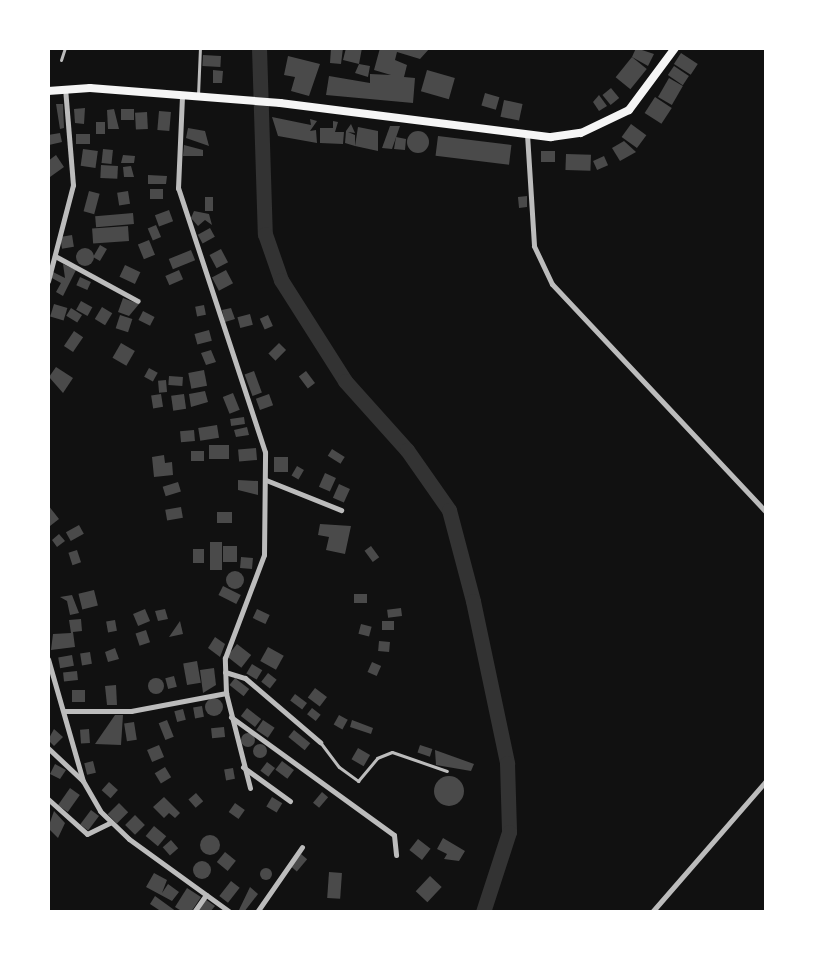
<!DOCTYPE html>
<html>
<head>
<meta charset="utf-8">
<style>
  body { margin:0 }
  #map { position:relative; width:814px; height:960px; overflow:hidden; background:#111; font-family:Cabin,sans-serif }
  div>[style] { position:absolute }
  .river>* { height:15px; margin:-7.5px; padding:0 7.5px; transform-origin:7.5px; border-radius:7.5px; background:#333 }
  .building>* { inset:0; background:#4a4a4a; transform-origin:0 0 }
  .round { border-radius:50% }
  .service>* { height:3px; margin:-1.5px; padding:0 1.5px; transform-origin:1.5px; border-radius:1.5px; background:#bcbcbc }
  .minor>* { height:5px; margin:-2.5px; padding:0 2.5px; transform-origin:2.5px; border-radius:2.5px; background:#bcbcbc }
  .primary>* { height:8px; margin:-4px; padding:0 4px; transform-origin:4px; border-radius:4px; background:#f5f5f5 }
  span { translate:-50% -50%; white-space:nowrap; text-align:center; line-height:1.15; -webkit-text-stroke:5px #fff; paint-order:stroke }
  .frame { position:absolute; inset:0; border:50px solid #fff; pointer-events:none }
</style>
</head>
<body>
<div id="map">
  <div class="river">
    <div style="left:259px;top:48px;width:186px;rotate:88.2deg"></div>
    <div style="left:265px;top:234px;width:49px;rotate:70.8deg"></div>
    <div style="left:281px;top:280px;width:120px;rotate:57.6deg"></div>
    <div style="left:345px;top:381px;width:93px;rotate:48.1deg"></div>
    <div style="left:407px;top:450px;width:73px;rotate:55deg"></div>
    <div style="left:449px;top:510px;width:94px;rotate:75.2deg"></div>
    <div style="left:473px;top:601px;width:166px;rotate:78.1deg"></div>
    <div style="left:507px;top:763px;width:69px;rotate:88.3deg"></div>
    <div style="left:509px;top:832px;width:84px;rotate:108deg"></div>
  </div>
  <div class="building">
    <div style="clip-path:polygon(331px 48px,343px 48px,341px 64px,330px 63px)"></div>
    <div style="clip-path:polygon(346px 48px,362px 48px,359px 64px,370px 66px,368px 77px,355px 73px,359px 64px,343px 60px)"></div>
    <div style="clip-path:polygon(380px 48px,430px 48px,420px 59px,397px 52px,395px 60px,407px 65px,404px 77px,415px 78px,413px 103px,326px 95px,329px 76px,370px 83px,370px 74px,391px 75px,374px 70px)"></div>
    <div style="clip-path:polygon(636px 48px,654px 54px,648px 66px,632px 57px)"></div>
    <div style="left:681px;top:53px;width:20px;height:13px;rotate:33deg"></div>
    <div style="left:203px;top:55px;width:18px;height:11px;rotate:3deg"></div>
    <div style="clip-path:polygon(288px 56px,320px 64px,309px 96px,291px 91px,295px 77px,284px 75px)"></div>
    <div style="left:632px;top:57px;width:19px;height:26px;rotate:39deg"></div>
    <div style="left:674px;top:66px;width:18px;height:11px;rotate:34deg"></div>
    <div style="clip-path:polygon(213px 70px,223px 71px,222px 83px,213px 83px)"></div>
    <div style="left:427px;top:70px;width:29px;height:22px;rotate:16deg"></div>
    <div style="left:669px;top:78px;width:16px;height:22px;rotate:30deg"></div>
    <div style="left:611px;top:88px;width:13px;height:11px;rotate:51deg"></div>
    <div style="left:485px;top:93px;width:15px;height:13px;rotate:16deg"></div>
    <div style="clip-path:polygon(599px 95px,607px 106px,599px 111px,593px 102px)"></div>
    <div style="left:655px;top:97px;width:20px;height:19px;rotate:33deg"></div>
    <div style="left:504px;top:100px;width:19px;height:17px;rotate:12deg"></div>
    <div style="clip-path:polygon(56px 104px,63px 104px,64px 128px,60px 129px)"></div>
    <div style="clip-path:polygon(85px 108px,84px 124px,75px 123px,74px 109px)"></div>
    <div style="clip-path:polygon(114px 109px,119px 129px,108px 129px,107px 110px)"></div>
    <div style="left:121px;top:109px;width:13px;height:11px"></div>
    <div style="left:159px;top:111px;width:12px;height:19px;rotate:5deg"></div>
    <div style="left:147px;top:112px;width:17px;height:12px;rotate:87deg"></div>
    <div style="clip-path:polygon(272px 117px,311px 125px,310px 119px,317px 121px,310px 131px,316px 130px,317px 143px,278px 136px)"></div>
    <div style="clip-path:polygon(333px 121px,338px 122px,335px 132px,344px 132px,343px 144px,320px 143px,320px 128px,333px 128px)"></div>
    <div style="left:96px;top:122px;width:9px;height:12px"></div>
    <div style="clip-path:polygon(351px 124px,355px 133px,348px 132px,355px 135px,355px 146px,345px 143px,346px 131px)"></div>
    <div style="left:631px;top:124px;width:19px;height:16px;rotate:36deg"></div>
    <div style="clip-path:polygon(390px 126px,400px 126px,392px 149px,382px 148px)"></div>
    <div style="clip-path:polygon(358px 127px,378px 131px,378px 151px,355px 146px)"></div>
    <div style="clip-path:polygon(188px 128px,205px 131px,209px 146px,186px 138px)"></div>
    <div class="round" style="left:407px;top:131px;width:22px;height:22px"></div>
    <div style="clip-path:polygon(60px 133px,62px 142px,49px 145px,48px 135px)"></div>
    <div style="left:76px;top:134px;width:14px;height:10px"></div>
    <div style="left:438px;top:136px;width:74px;height:20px;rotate:7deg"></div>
    <div style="clip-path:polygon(396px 137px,406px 139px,405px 150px,394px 149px)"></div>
    <div style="clip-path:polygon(624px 141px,636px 152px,620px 161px,612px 148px)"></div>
    <div style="clip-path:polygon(184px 145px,203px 150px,203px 156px,183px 156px)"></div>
    <div style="left:83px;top:149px;width:15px;height:17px;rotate:8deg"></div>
    <div style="left:103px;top:149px;width:10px;height:14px;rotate:6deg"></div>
    <div style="left:541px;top:151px;width:14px;height:11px"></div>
    <div style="left:566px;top:154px;width:25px;height:16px;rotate:2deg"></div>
    <div style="clip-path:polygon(56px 155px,64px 167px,50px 177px,48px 161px)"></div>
    <div style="clip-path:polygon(123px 155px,135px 156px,134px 163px,121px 163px)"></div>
    <div style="left:604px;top:156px;width:10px;height:12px;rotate:66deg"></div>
    <div style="left:101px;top:165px;width:17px;height:13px;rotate:3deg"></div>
    <div style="clip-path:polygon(131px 166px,134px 177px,124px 177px,123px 167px)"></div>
    <div style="clip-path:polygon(148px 175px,167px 176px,166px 184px,148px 184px)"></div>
    <div style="left:150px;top:189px;width:13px;height:10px"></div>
    <div style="left:89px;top:191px;width:11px;height:21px;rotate:15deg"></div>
    <div style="left:128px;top:191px;width:13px;height:11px;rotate:81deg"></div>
    <div style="clip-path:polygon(527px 196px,527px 207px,519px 208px,518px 197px)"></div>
    <div style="left:205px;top:197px;width:8px;height:14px"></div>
    <div style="left:169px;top:210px;width:12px;height:15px;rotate:70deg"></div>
    <div style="clip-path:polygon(194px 211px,209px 214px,212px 225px,205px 220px,198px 226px,191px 218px)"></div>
    <div style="left:133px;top:213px;width:11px;height:38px;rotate:85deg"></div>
    <div style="left:156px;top:225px;width:13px;height:9px;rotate:67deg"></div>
    <div style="left:128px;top:226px;width:15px;height:36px;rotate:86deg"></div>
    <div style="left:210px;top:228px;width:10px;height:14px;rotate:61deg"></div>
    <div style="left:72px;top:235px;width:12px;height:12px;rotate:81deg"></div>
    <div style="left:149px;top:240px;width:16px;height:12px;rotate:68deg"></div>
    <div style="left:100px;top:245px;width:8px;height:14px;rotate:30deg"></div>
    <div class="round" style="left:76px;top:248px;width:18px;height:18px"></div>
    <div style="left:221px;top:249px;width:15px;height:13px;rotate:62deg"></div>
    <div style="left:191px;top:250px;width:11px;height:24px;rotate:68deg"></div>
    <div style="clip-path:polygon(63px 264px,76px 270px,63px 296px,56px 292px,61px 283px,50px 277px,53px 272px,65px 278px)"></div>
    <div style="left:125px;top:265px;width:17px;height:13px;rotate:25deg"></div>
    <div style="left:179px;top:270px;width:10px;height:15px;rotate:66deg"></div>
    <div style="left:226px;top:270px;width:15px;height:16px;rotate:62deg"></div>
    <div style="left:80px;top:277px;width:12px;height:9px;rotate:24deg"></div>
    <div style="clip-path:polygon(123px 298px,139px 304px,129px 316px,118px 312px)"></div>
    <div style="left:81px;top:301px;width:13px;height:10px;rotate:29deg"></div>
    <div style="left:54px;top:304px;width:14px;height:13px;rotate:17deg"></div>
    <div style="left:204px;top:305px;width:10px;height:9px;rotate:79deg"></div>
    <div style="left:102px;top:307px;width:12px;height:14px;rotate:31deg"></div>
    <div style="left:71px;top:308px;width:13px;height:9px;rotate:32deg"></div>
    <div style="clip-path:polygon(231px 308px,235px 319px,225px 322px,222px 310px)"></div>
    <div style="left:143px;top:311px;width:13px;height:10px;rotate:27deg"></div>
    <div style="left:250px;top:314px;width:11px;height:13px;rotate:75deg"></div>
    <div style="left:120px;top:315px;width:13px;height:14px;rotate:18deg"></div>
    <div style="left:268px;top:315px;width:12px;height:9px;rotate:66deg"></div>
    <div style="left:209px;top:330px;width:11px;height:15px;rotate:75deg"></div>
    <div style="left:74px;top:331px;width:11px;height:18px;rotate:34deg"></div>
    <div style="left:121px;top:343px;width:16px;height:17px;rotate:30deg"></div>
    <div style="left:279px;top:343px;width:10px;height:15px;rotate:45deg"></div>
    <div style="clip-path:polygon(211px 350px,216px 362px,206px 365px,201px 353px)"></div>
    <div style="clip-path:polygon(56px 367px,73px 378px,63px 393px,49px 377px)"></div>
    <div style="left:149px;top:368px;width:10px;height:10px;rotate:29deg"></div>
    <div style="left:204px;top:370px;width:16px;height:16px;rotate:79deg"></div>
    <div style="left:254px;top:371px;width:23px;height:10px;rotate:70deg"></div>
    <div style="left:306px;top:371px;width:15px;height:9px;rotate:53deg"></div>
    <div style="left:169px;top:376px;width:14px;height:9px;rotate:4deg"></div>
    <div style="left:166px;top:380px;width:12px;height:8px;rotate:85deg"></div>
    <div style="clip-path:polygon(205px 391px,208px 402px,191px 407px,189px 394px)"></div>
    <div style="left:233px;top:393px;width:18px;height:11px;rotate:68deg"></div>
    <div style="left:161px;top:394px;width:13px;height:10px;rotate:81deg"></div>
    <div style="left:184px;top:394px;width:15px;height:13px;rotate:82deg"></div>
    <div style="left:269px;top:394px;width:12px;height:14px;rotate:70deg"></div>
    <div style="left:244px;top:417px;width:7px;height:14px;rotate:82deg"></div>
    <div style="left:217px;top:425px;width:13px;height:19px;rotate:81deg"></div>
    <div style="clip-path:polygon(247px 427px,249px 435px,236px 437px,234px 430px)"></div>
    <div style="left:194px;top:430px;width:11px;height:14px;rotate:85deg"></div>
    <div style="left:209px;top:445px;width:20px;height:14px"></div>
    <div style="left:256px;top:448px;width:12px;height:18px;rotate:85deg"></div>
    <div style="left:332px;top:449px;width:15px;height:8px;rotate:32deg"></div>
    <div style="left:191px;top:451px;width:13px;height:10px"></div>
    <div style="clip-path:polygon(164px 455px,165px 463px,172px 462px,173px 475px,154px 477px,152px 457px)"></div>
    <div style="left:274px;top:457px;width:14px;height:15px"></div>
    <div style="left:297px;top:466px;width:8px;height:11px;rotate:30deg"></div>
    <div style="left:325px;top:473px;width:12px;height:15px;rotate:24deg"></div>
    <div style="clip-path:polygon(238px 480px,258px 481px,258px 495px,238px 490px)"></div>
    <div style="left:178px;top:482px;width:10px;height:16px;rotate:73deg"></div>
    <div style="left:339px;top:484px;width:12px;height:15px;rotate:24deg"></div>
    <div style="clip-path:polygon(48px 505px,59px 519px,50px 526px,48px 524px)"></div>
    <div style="left:181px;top:507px;width:11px;height:16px;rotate:80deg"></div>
    <div style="left:217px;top:512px;width:15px;height:11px"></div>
    <div style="clip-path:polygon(320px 524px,351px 526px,345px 554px,326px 550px,329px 537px,318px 535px)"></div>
    <div style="left:79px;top:525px;width:10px;height:15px;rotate:61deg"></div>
    <div style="clip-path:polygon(59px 534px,65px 541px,57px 547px,52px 540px)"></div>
    <div style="left:210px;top:542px;width:12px;height:28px"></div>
    <div style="left:223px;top:546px;width:14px;height:16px"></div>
    <div style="left:371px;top:546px;width:14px;height:8px;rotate:54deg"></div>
    <div style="left:193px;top:549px;width:11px;height:14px"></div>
    <div style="left:77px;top:550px;width:13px;height:9px;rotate:72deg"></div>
    <div style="left:241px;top:557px;width:12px;height:11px;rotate:5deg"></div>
    <div class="round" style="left:226px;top:571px;width:18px;height:18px"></div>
    <div style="left:223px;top:586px;width:20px;height:10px;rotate:27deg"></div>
    <div style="left:94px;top:590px;width:16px;height:16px;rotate:76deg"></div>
    <div style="left:354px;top:594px;width:13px;height:9px"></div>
    <div style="clip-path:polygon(72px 595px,79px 613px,70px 615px,67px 601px,60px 597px)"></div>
    <div style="left:401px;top:608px;width:8px;height:14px;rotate:83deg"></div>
    <div style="left:145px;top:609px;width:13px;height:13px;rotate:67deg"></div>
    <div style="clip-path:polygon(165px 609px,168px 619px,158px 621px,155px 611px)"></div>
    <div style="left:257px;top:609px;width:14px;height:10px;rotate:25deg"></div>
    <div style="clip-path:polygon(81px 619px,82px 631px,73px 632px,75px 647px,51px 650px,53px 634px,71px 633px,69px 620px)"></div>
    <div style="left:115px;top:620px;width:11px;height:9px;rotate:80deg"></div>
    <div style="clip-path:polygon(180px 621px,183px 634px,169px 637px)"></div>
    <div style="left:382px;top:621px;width:12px;height:9px"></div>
    <div style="left:361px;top:624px;width:11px;height:10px;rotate:15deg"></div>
    <div style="left:146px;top:630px;width:13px;height:11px;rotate:72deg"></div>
    <div style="clip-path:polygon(215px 637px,225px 644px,220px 657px,208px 648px)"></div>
    <div style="left:379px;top:641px;width:11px;height:10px;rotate:5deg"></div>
    <div style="left:237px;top:644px;width:18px;height:16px;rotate:38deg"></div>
    <div style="left:268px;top:647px;width:18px;height:16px;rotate:29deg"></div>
    <div style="clip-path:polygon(115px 648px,119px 659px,108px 662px,105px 652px)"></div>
    <div style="left:90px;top:652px;width:12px;height:10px;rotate:81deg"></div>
    <div style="left:72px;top:655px;width:11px;height:14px;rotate:80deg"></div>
    <div style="left:197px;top:661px;width:22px;height:14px;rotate:80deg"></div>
    <div style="left:372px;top:662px;width:10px;height:11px;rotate:24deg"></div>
    <div style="left:252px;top:664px;width:12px;height:11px;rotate:31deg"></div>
    <div style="clip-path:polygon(214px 668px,216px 685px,203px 693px,200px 670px)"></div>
    <div style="left:77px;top:671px;width:9px;height:14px;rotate:84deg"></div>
    <div style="left:268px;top:673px;width:11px;height:11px;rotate:38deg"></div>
    <div style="left:174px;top:676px;width:11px;height:9px;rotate:75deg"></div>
    <div class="round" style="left:148px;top:678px;width:16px;height:16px"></div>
    <div style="left:235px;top:678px;width:18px;height:9px;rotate:38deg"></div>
    <div style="clip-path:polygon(116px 685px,117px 705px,107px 705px,105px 686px)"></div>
    <div style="left:315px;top:688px;width:15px;height:12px;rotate:37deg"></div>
    <div style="left:85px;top:690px;width:12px;height:13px;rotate:90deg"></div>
    <div style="left:295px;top:694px;width:15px;height:8px;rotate:37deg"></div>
    <div class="round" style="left:205px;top:698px;width:18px;height:18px"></div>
    <div style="left:202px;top:706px;width:11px;height:9px;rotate:80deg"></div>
    <div style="left:247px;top:708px;width:18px;height:10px;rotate:38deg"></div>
    <div style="left:312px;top:708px;width:11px;height:8px;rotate:38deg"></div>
    <div style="left:183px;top:709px;width:11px;height:9px;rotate:75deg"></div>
    <div style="clip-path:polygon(115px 715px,123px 715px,121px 745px,95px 744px)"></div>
    <div style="left:339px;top:715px;width:10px;height:11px;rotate:29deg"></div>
    <div style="left:167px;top:720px;width:18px;height:9px;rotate:68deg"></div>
    <div style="left:263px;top:720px;width:14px;height:12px;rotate:34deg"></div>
    <div style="clip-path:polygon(352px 720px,373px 728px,371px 734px,350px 727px)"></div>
    <div style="left:134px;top:722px;width:18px;height:10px;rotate:81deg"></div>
    <div style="left:224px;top:727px;width:10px;height:13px;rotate:84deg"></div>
    <div style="clip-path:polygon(54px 729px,63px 737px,54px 746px,48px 740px)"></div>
    <div style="left:89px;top:729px;width:14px;height:9px;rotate:86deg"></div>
    <div style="left:294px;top:730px;width:21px;height:9px;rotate:39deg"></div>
    <div class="round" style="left:241px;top:733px;width:14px;height:14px"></div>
    <div class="round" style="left:253px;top:744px;width:14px;height:14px"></div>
    <div style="left:159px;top:745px;width:13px;height:13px;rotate:67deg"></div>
    <div style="left:420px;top:745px;width:13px;height:8px;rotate:18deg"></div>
    <div style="left:358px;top:748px;width:14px;height:13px;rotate:30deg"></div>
    <div style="clip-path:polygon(435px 750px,474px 764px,471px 771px,436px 765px)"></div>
    <div style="left:93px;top:761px;width:12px;height:9px;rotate:76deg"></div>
    <div style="left:282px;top:761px;width:15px;height:11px;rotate:37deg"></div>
    <div style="left:267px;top:762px;width:10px;height:11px;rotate:37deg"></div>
    <div style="clip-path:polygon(55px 764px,66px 770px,60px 779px,50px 774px)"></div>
    <div style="left:165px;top:767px;width:12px;height:12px;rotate:59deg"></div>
    <div style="left:233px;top:768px;width:11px;height:9px;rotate:80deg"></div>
    <div class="round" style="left:434px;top:776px;width:30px;height:30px"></div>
    <div style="left:109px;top:782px;width:12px;height:11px;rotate:42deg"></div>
    <div style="left:70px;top:788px;width:12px;height:21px;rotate:35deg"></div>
    <div style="left:322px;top:792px;width:8px;height:14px;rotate:40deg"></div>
    <div style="left:196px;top:793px;width:11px;height:10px;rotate:49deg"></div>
    <div style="clip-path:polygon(164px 797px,180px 813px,175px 818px,169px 813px,164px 818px,153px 807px)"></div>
    <div style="left:272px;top:797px;width:12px;height:11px;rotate:31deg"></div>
    <div style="left:119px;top:803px;width:13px;height:16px;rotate:45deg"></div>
    <div style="left:235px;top:803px;width:12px;height:11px;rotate:35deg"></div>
    <div style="left:91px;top:810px;width:10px;height:18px;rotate:37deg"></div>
    <div style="clip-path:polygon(54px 811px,65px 823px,58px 838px,48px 828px)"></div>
    <div style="left:135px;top:815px;width:14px;height:14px;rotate:45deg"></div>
    <div style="left:154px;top:826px;width:16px;height:13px;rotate:40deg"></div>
    <div class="round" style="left:200px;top:835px;width:20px;height:20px"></div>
    <div style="clip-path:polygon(443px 838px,465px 851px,459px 861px,444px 859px,447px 854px,437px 849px)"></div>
    <div style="left:418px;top:839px;width:16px;height:14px;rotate:38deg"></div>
    <div style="left:171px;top:840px;width:11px;height:11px;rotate:49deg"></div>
    <div style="left:225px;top:852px;width:14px;height:13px;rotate:39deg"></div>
    <div style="left:301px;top:854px;width:8px;height:16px;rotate:40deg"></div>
    <div class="round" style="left:193px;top:861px;width:18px;height:18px"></div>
    <div class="round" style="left:260px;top:868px;width:12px;height:12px"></div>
    <div style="left:329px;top:872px;width:13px;height:26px;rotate:4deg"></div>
    <div style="clip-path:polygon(154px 873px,167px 880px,162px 893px,168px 884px,179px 892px,172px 901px,146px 887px)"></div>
    <div style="left:430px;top:876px;width:16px;height:21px;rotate:43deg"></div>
    <div style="left:231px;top:881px;width:11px;height:19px;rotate:38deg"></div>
    <div style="clip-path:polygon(250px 887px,258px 894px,244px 912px,238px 912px)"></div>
    <div style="clip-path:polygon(187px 888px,201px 897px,191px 912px,183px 912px,175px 907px)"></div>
    <div style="clip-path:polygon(155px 896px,177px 912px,162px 912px,150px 904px)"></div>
    <div style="clip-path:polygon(205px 899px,215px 906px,210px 912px,195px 912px)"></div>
  </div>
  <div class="service">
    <div style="left:61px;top:60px;width:13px;rotate:-72deg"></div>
    <div style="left:198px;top:95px;width:47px;rotate:-87.6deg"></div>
    <div style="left:320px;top:742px;width:31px;rotate:53deg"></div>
    <div style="left:339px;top:767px;width:24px;rotate:36deg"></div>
    <div style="left:358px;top:781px;width:30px;rotate:-50deg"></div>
    <div style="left:377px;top:758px;width:16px;rotate:-22deg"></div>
    <div style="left:392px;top:752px;width:58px;rotate:19.1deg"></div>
  </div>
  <div class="minor">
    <div style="left:527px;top:134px;width:112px;rotate:86.4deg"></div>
    <div style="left:534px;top:246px;width:42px;rotate:64.7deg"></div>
    <div style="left:552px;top:284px;width:313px;rotate:46.8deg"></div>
    <div style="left:55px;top:256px;width:94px;rotate:28.5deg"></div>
    <div style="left:48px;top:281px;width:99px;rotate:-75.4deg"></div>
    <div style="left:73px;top:185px;width:97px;rotate:-94.7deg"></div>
    <div style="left:266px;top:480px;width:81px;rotate:21.8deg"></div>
    <div style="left:48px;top:659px;width:127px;rotate:74deg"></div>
    <div style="left:83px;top:781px;width:34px;rotate:60deg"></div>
    <div style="left:100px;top:811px;width:40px;rotate:44deg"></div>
    <div style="left:129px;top:839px;width:125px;rotate:35.9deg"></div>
    <div style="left:225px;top:672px;width:21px;rotate:17deg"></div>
    <div style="left:245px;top:678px;width:99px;rotate:40.5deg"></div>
    <div style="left:226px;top:693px;width:98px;rotate:75.8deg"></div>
    <div style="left:65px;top:711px;width:66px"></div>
    <div style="left:131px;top:711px;width:97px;rotate:-10.7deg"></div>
    <div style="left:226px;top:693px;width:35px;rotate:-92deg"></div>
    <div style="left:225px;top:658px;width:110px;rotate:-69.3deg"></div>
    <div style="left:264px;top:555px;width:103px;rotate:-89.4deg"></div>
    <div style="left:265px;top:452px;width:278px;rotate:-108.2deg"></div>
    <div style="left:178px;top:188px;width:93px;rotate:-87.5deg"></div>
    <div style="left:231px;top:717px;width:201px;rotate:35.9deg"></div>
    <div style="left:394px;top:835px;width:20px;rotate:84deg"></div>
    <div style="left:48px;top:748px;width:47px;rotate:43.3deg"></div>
    <div style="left:243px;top:767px;width:58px;rotate:35.9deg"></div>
    <div style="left:48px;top:799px;width:52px;rotate:41.9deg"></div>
    <div style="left:87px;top:834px;width:25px;rotate:-26deg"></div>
    <div style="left:194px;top:912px;width:21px;rotate:-55deg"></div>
    <div style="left:257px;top:912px;width:79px;rotate:-55.3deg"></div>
    <div style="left:652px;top:912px;width:174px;rotate:-49deg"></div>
  </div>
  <div class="primary">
    <div style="left:48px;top:91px;width:42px;rotate:-4.1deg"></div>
    <div style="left:90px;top:88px;width:191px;rotate:4.5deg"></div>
    <div style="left:280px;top:103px;width:273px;rotate:7.2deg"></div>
    <div style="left:551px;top:137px;width:30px;rotate:-8deg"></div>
    <div style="left:581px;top:133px;width:53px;rotate:-25.6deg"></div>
    <div style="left:629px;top:110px;width:77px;rotate:-53.4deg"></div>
  </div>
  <div class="frame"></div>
</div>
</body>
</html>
